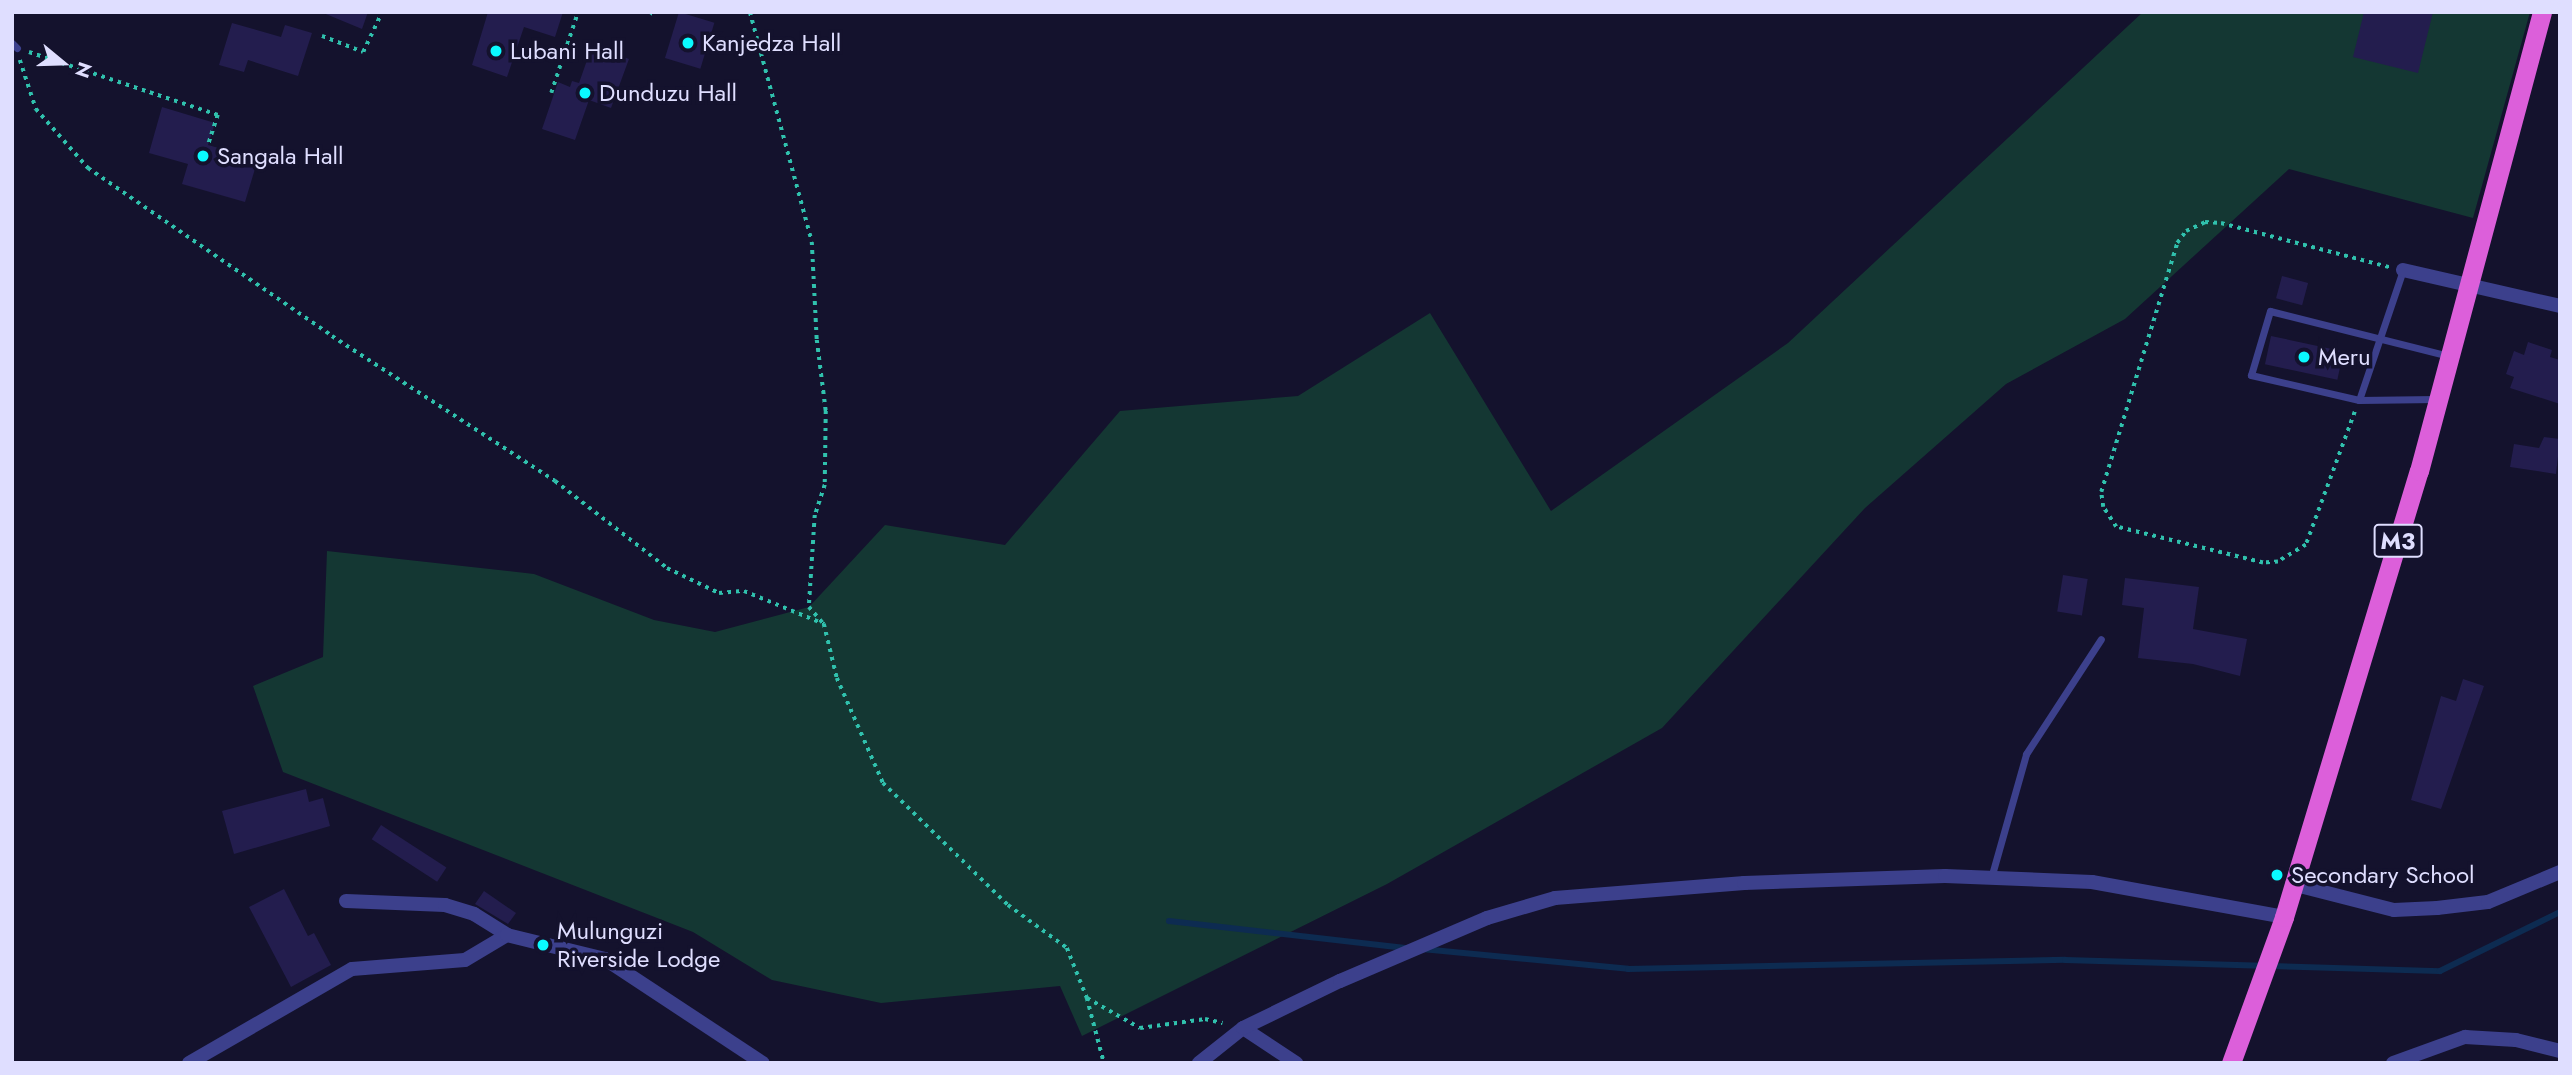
<!DOCTYPE html>
<html>
<head>
<meta charset="utf-8">
<style>
  body { margin:0 }
  #map { position:relative; width:2572px; height:1075px; overflow:hidden; background:#14122d; font-family:Jost,sans-serif }
  div>[style] { position:absolute }
  .green>* { inset:0; background:#143733 }
  .stream>* { height:6px; margin:-3px; padding:0 3px; transform-origin:3px; border-radius:3px; background:#0d2b51 }
  .building>* { inset:0; background:#231d4e; transform-origin:0 0 }
  .path>* { height:3.5px; margin-top:-1.75px; transform-origin:0; background:repeating-linear-gradient(90deg,#30c1ad 0 3.5px,transparent 0 8.5px) }
  .service>* { height:7px; margin:-3.5px; padding:0 3.5px; transform-origin:3.5px; border-radius:3.5px; background:#3c408c }
  .minor>* { height:14px; margin:-7px; padding:0 7px; transform-origin:7px; border-radius:7px; background:#3c408c }
  .trunk>* { height:19px; margin:-9.5px; padding:0 9.5px; transform-origin:9.5px; border-radius:9.5px; background:#dc5fda }
  .dots>* { width:19px; height:19px; translate:-50% -50%; box-sizing:border-box; border:4px solid #14122d; border-radius:50% }
  span { translate:-50% -50%; white-space:nowrap; text-align:center; line-height:1.15; -webkit-text-stroke:7px #14122d; paint-order:stroke }
  .shield-label span { padding:2px 5px; background:#14122d; border:2px solid; border-radius:5px; -webkit-text-stroke-width:0 }
  .shield-label { font-size:23px; color:#dfdeff; font-weight:700 }
  .poi-label { font-size:24px; color:#dfdeff }
  .left { translate:0 -50%; text-align:left }
  .frame { position:absolute; inset:0; border:14px solid #dfdeff; pointer-events:none }
  .north { position:absolute; left:28px; top:28px; width:70px; height:70px; -webkit-text-stroke:5px #14122d; paint-order:stroke; rotate:109deg; font-size:19px; font-weight:700; line-height:28px; text-align:center; color:#dfdeff }
  .north::after { content:''; display:block; margin:auto; width:24px; height:32px; background:#dfdeff; clip-path:polygon(50% 0,100% 100%,50% 72%,0 100%) }
</style>
</head>
<body>
<div id="map">
  <div class="green">
    <div style="clip-path:polygon(2143px 12px,2530px 12px,2473px 218px,2289px 169px,2125px 319px,2006px 384px,1865px 508px,1662px 728px,1387px 884px,1082px 1036px,1060px 986px,881px 1003px,772px 980px,693px 932px,283px 772px,253px 686px,323px 657px,327px 551px,534px 574px,654px 620px,715px 632px,809px 607px,885px 525px,1005px 545px,1120px 411px,1298px 396px,1430px 313px,1551px 511px,1788px 343px)"></div>
  </div>
  <div class="stream">
    <div style="left:1169px;top:921px;width:240px;rotate:6.5deg"></div>
    <div style="left:1422px;top:949px;width:207px;rotate:5.5deg"></div>
    <div style="left:1628px;top:969px;width:437px;rotate:-1.2deg"></div>
    <div style="left:2065px;top:960px;width:375px;rotate:1.7deg"></div>
    <div style="left:2440px;top:971px;width:134px;rotate:-26.2deg"></div>
  </div>
  <div class="building">
    <div style="clip-path:polygon(321px 12px,368px 12px,362px 29px)"></div>
    <div style="clip-path:polygon(488px 12px,563px 12px,555px 37px,524px 27px,507px 77px,472px 65px)"></div>
    <div style="left:679px;top:12px;width:37px;height:48px;rotate:17deg"></div>
    <div style="clip-path:polygon(2364px 12px,2433px 12px,2418px 73px,2353px 57px)"></div>
    <div style="clip-path:polygon(232px 23px,281px 37px,285px 25px,312px 33px,298px 76px,248px 60px,244px 72px,219px 65px)"></div>
    <div style="clip-path:polygon(592px 46px,629px 59px,611px 108px,589px 100px,575px 140px,542px 129px,558px 82px,570px 87px,572px 81px,579px 83px)"></div>
    <div style="clip-path:polygon(162px 107px,215px 123px,208px 145px,258px 159px,245px 202px,182px 184px,188px 164px,149px 153px)"></div>
    <div style="left:2282px;top:276px;width:27px;height:23px;rotate:15deg"></div>
    <div style="left:2271px;top:336px;width:74px;height:29px;rotate:12deg"></div>
    <div style="clip-path:polygon(2528px 342px,2552px 350px,2550px 357px,2560px 360px,2560px 404px,2510px 388px,2514px 377px,2506px 374px,2514px 351px,2524px 355px)"></div>
    <div style="clip-path:polygon(2544px 437px,2560px 439px,2556px 474px,2510px 467px,2514px 444px,2539px 448px)"></div>
    <div style="left:2063px;top:575px;width:25px;height:37px;rotate:9deg"></div>
    <div style="clip-path:polygon(2125px 578px,2199px 587px,2193px 629px,2247px 639px,2240px 676px,2193px 664px,2138px 658px,2144px 608px,2122px 605px)"></div>
    <div style="clip-path:polygon(2463px 679px,2484px 686px,2441px 809px,2411px 800px,2441px 696px,2456px 701px)"></div>
    <div style="clip-path:polygon(306px 789px,309px 802px,323px 798px,330px 826px,234px 854px,222px 811px)"></div>
    <div style="left:381px;top:825px;width:78px;height:17px;rotate:33deg"></div>
    <div style="clip-path:polygon(284px 889px,308px 936px,314px 933px,331px 965px,291px 987px,249px 907px)"></div>
    <div style="clip-path:polygon(484px 891px,516px 913px,508px 924px,475px 904px)"></div>
  </div>
  <div class="path">
    <div style="left:650px;top:12px;width:4px;rotate:34deg"></div>
    <div style="left:750px;top:12px;width:238px;rotate:74.9deg"></div>
    <div style="left:812px;top:242px;width:98px;rotate:87.1deg"></div>
    <div style="left:817px;top:340px;width:72px;rotate:82.8deg"></div>
    <div style="left:826px;top:411px;width:74px;rotate:90.8deg"></div>
    <div style="left:825px;top:485px;width:32px;rotate:108deg"></div>
    <div style="left:815px;top:515px;width:92px;rotate:93.7deg"></div>
    <div style="left:809px;top:607px;width:23px;rotate:49deg"></div>
    <div style="left:824px;top:624px;width:56px;rotate:76.5deg"></div>
    <div style="left:837px;top:678px;width:115px;rotate:66.3deg"></div>
    <div style="left:883px;top:783px;width:175px;rotate:44.3deg"></div>
    <div style="left:1008px;top:905px;width:73px;rotate:36.1deg"></div>
    <div style="left:1067px;top:948px;width:54px;rotate:68.2deg"></div>
    <div style="left:1087px;top:998px;width:67px;rotate:75.3deg"></div>
    <div style="left:322px;top:36px;width:44px;rotate:21.3deg"></div>
    <div style="left:363px;top:52px;width:44px;rotate:-64.6deg"></div>
    <div style="left:29px;top:52px;width:199px;rotate:18.4deg"></div>
    <div style="left:218px;top:115px;width:32px;rotate:108deg"></div>
    <div style="left:20px;top:60px;width:52px;rotate:71.9deg"></div>
    <div style="left:36px;top:109px;width:79px;rotate:48.6deg"></div>
    <div style="left:88px;top:168px;width:296px;rotate:34.5deg"></div>
    <div style="left:332px;top:336px;width:266px;rotate:33deg"></div>
    <div style="left:555px;top:481px;width:142px;rotate:37.8deg"></div>
    <div style="left:667px;top:568px;width:58px;rotate:25.7deg"></div>
    <div style="left:719px;top:593px;width:25px;rotate:-5deg"></div>
    <div style="left:744px;top:591px;width:87px;rotate:22.4deg"></div>
    <div style="left:551px;top:93px;width:85px;rotate:-71.6deg"></div>
    <div style="left:2355px;top:412px;width:142px;rotate:110.2deg"></div>
    <div style="left:2306px;top:545px;width:33px;rotate:149deg"></div>
    <div style="left:2278px;top:562px;width:15px;rotate:176deg"></div>
    <div style="left:2263px;top:563px;width:151px;rotate:-166.2deg"></div>
    <div style="left:2116px;top:527px;width:24px;rotate:-123deg"></div>
    <div style="left:2103px;top:507px;width:15px;rotate:-98deg"></div>
    <div style="left:2101px;top:492px;width:260px;rotate:-73deg"></div>
    <div style="left:2177px;top:243px;width:15px;rotate:-53deg"></div>
    <div style="left:2186px;top:231px;width:21px;rotate:-25deg"></div>
    <div style="left:2205px;top:222px;width:16px;rotate:4deg"></div>
    <div style="left:2221px;top:223px;width:174px;rotate:14.7deg"></div>
    <div style="left:1087px;top:998px;width:61px;rotate:29.5deg"></div>
    <div style="left:1140px;top:1028px;width:66px;rotate:-7.9deg"></div>
    <div style="left:1205px;top:1019px;width:18px;rotate:13deg"></div>
  </div>
  <div class="service">
    <div style="left:12px;top:43px;width:7px;rotate:45deg"></div>
    <div style="left:2436px;top:399px;width:77px;rotate:179.3deg"></div>
    <div style="left:2359px;top:400px;width:111px;rotate:-167deg"></div>
    <div style="left:2251px;top:375px;width:67px;rotate:-73.5deg"></div>
    <div style="left:2270px;top:311px;width:185px;rotate:14.1deg"></div>
    <div style="left:2359px;top:400px;width:137px;rotate:-71.3deg"></div>
    <div style="left:1991px;top:878px;width:129px;rotate:-74.2deg"></div>
    <div style="left:2026px;top:754px;width:137px;rotate:-56.9deg"></div>
  </div>
  <div class="minor">
    <div style="left:2403px;top:270px;width:161px;rotate:12.9deg"></div>
    <div style="left:2292px;top:884px;width:105px;rotate:14.3deg"></div>
    <div style="left:2394px;top:910px;width:43px;rotate:-2.7deg"></div>
    <div style="left:2437px;top:908px;width:51px;rotate:-6.7deg"></div>
    <div style="left:2488px;top:902px;width:78px;rotate:-22.6deg"></div>
    <div style="left:346px;top:901px;width:99px;rotate:2.3deg"></div>
    <div style="left:445px;top:905px;width:30px;rotate:17deg"></div>
    <div style="left:474px;top:914px;width:39px;rotate:32deg"></div>
    <div style="left:1243px;top:1028px;width:64px;rotate:33.4deg"></div>
    <div style="left:189px;top:1063px;width:188px;rotate:-30deg"></div>
    <div style="left:352px;top:969px;width:113px;rotate:-4.6deg"></div>
    <div style="left:465px;top:960px;width:49px;rotate:-30.8deg"></div>
    <div style="left:507px;top:935px;width:101px;rotate:13.8deg"></div>
    <div style="left:605px;top:959px;width:189px;rotate:33.4deg"></div>
    <div style="left:1199px;top:1063px;width:56px;rotate:-38.5deg"></div>
    <div style="left:1243px;top:1028px;width:108px;rotate:-25.9deg"></div>
    <div style="left:1340px;top:981px;width:160px;rotate:-23.2deg"></div>
    <div style="left:1487px;top:918px;width:71px;rotate:-16.4deg"></div>
    <div style="left:1555px;top:898px;width:190px;rotate:-4.5deg"></div>
    <div style="left:1744px;top:883px;width:201px;rotate:-2deg"></div>
    <div style="left:1945px;top:876px;width:147px;rotate:2.3deg"></div>
    <div style="left:2092px;top:882px;width:195px;rotate:10.3deg"></div>
    <div style="left:2393px;top:1063px;width:77px;rotate:-19.9deg"></div>
    <div style="left:2465px;top:1037px;width:51px;rotate:3.4deg"></div>
    <div style="left:2516px;top:1040px;width:45px;rotate:14deg"></div>
  </div>
  <div class="trunk">
    <div style="left:2231px;top:1063px;width:155px;rotate:-70deg"></div>
    <div style="left:2284px;top:917px;width:466px;rotate:-73.2deg"></div>
    <div style="left:2419px;top:471px;width:475px;rotate:-75deg"></div>
  </div>
  <div class="dots">
    <div style="left:688px;top:43px;background:#0afaff"></div>
    <div style="left:496px;top:51px;background:#0afaff"></div>
    <div style="left:585px;top:93px;background:#0afaff"></div>
    <div style="left:203px;top:156px;background:#0afaff"></div>
    <div style="left:2304px;top:357px;background:#0afaff"></div>
    <div style="left:2277px;top:875px;background:#0afaff"></div>
    <div style="left:543px;top:945px;background:#0afaff"></div>
  </div>
  <div class="shield-label">
    <span style="left:2398px;top:541px">M3</span>
  </div>
  <div class="poi-label">
    <span class="left" style="left:702px;top:43px">Kanjedza Hall</span>
    <span class="left" style="left:510px;top:51px">Lubani Hall</span>
    <span class="left" style="left:599px;top:93px">Dunduzu Hall</span>
    <span class="left" style="left:217px;top:156px">Sangala Hall</span>
    <span class="left" style="left:2318px;top:357px">Meru</span>
    <span class="left" style="left:2291px;top:875px">Secondary School</span>
    <span class="left" style="left:557px;top:945px">Mulunguzi<br>Riverside Lodge</span>
  </div>
  <div class="frame"></div>
  <div class="north">N</div>
</div>
</body>
</html>
